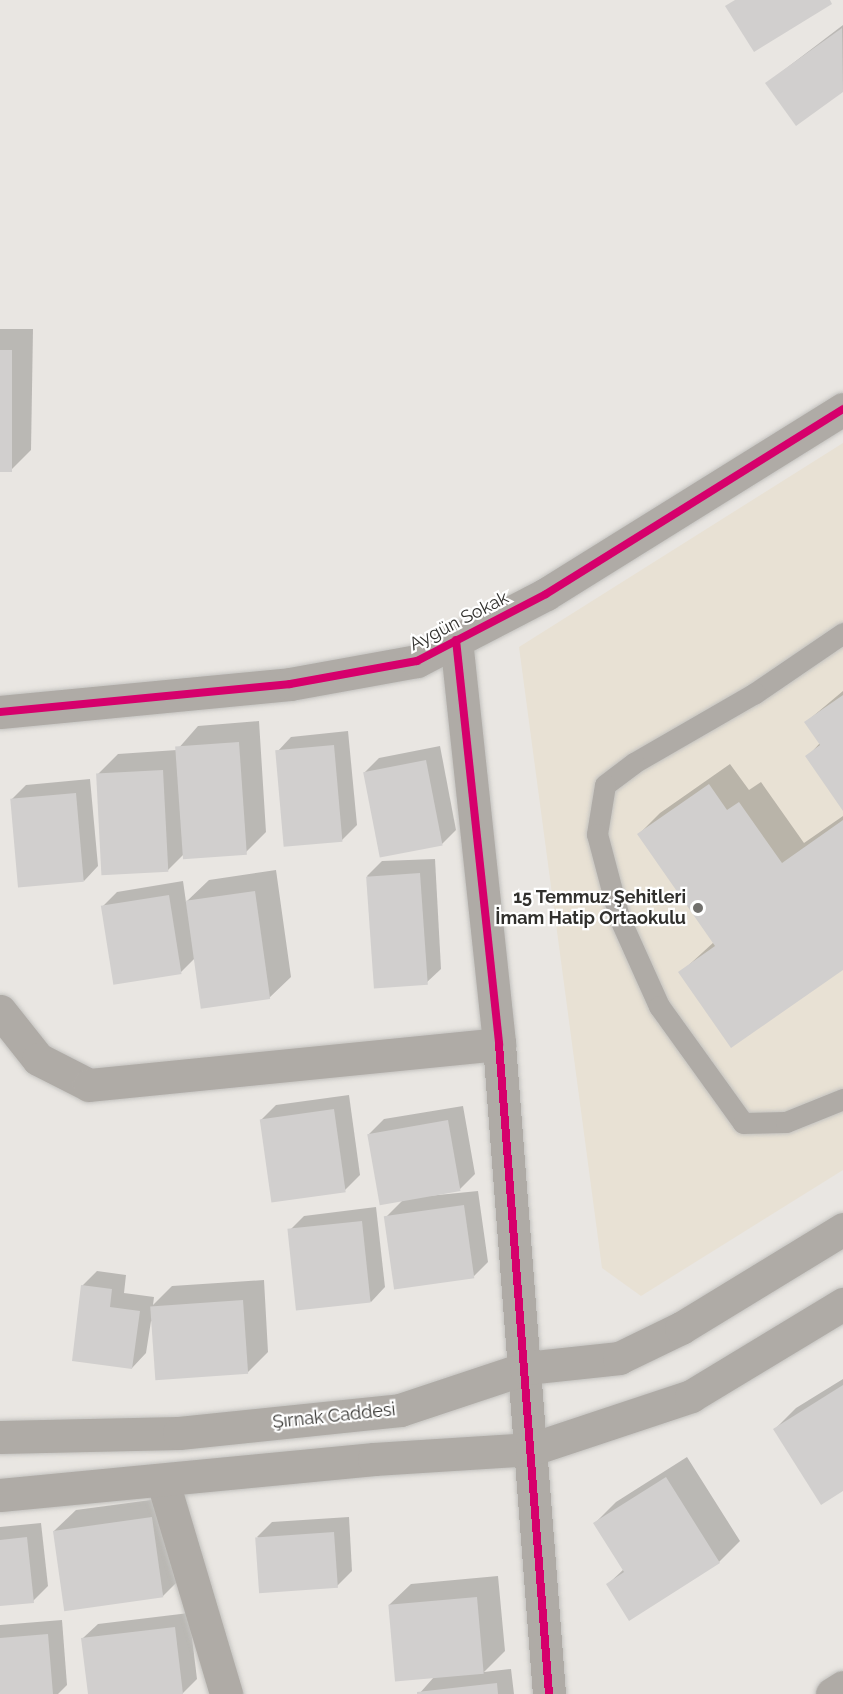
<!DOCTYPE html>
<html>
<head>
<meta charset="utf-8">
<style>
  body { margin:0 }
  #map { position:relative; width:843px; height:1694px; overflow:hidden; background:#e9e6e2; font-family:Raleway,sans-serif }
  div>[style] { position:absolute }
  .education>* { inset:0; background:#e8e1d4 }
  .shadow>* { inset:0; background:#0003 }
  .building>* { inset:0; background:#d1cfce; transform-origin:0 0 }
  .roads { filter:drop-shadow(0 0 2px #c3c2bf) drop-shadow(0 0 2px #c3c2bf) }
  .service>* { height:21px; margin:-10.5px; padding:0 10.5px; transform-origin:10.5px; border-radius:10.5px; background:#afaba6 }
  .minor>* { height:33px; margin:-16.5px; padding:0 16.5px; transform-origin:16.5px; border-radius:16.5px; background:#afaba6 }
  .tertiary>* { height:33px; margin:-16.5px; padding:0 16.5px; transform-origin:16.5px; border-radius:16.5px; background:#afaba6 }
  .cycleway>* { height:8px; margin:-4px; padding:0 4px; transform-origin:4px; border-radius:4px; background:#d6006c }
  .dots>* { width:16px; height:16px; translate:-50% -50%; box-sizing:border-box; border:3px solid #fff; border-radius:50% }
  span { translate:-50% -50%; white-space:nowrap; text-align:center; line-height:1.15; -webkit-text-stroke:4.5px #fff; paint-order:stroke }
  .street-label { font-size:18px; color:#31302d }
  .poi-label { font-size:18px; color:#31302d; font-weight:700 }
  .right { translate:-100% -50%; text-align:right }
</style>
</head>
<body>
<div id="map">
  <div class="education">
    <div style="clip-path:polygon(843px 443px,843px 1170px,641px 1296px,602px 1268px,519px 647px)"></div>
  </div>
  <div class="shadow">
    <div style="clip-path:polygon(843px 25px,843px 90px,796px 124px,767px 83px)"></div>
    <div style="clip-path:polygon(0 329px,33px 329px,31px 450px,10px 471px,0 471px)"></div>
    <div style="clip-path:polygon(843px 691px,843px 809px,807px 757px,820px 743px,806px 722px)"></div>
    <div style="clip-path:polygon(259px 721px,266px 832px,245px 853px,184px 854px,168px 870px,97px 775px,118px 754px,177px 750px,198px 726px)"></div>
    <div style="clip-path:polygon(348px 731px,357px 825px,342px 840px,277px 752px,291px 737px)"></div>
    <div style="clip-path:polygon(440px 746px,456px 830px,441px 845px,364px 773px,379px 758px)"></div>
    <div style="clip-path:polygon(730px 764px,749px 790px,761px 782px,804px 843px,843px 816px,843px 968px,680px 973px,714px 942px,639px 834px,660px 813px)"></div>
    <div style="clip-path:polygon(90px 779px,98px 866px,84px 881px,11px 800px,26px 785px)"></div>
    <div style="clip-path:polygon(435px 859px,441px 969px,426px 983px,367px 876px,382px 861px)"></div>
    <div style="clip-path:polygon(276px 870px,291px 977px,269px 998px,195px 958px,180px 973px,103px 906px,117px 892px,183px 881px,186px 902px,209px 880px)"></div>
    <div style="clip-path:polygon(349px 1095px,360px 1175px,345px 1190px,261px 1120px,276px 1105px)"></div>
    <div style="clip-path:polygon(463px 1106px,475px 1174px,460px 1189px,418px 1197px,478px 1191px,488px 1262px,473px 1277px,386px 1217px,403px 1200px,369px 1134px,384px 1119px)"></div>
    <div style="clip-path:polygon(376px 1207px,385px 1287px,371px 1302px,289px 1231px,304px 1216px)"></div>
    <div style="clip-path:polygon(97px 1271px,126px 1275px,124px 1293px,154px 1297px,153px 1305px,172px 1286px,264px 1280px,268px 1352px,247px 1373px,151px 1321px,146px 1353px,132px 1368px,82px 1286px)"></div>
    <div style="clip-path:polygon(843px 1379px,843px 1489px,775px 1429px,796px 1408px)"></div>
    <div style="clip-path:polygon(687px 1457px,740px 1541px,719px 1562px,608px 1584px,624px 1569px,595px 1523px,616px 1502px)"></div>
    <div style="clip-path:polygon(173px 1497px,184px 1575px,163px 1596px,54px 1531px,76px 1510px)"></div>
    <div style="clip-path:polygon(349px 1517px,352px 1571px,337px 1586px,257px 1537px,272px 1522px)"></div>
    <div style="clip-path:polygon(41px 1523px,48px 1586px,33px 1601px,0 1605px,0 1527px)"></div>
    <div style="clip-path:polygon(498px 1576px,505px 1651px,484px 1672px,511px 1669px,514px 1694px,419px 1694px,434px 1677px,389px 1605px,411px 1584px)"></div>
    <div style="clip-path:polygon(189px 1613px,197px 1679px,182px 1694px,90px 1694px,83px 1638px,98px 1624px)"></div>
    <div style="clip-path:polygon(62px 1620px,67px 1685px,58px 1694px,0 1694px,0 1625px)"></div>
  </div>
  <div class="building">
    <div style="clip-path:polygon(735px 0,830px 0,832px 4px,754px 52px,725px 6px)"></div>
    <div style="clip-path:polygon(842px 28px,843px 92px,796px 126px,765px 83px)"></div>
    <div style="left:0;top:350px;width:12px;height:122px"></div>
    <div style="clip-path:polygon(843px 695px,843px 811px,805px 756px,820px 745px,804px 722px)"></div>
    <div style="left:239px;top:742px;width:113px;height:64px;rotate:86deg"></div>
    <div style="left:334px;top:745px;width:97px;height:59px;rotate:85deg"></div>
    <div style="left:426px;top:760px;width:87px;height:64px;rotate:79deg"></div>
    <div style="left:163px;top:770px;width:102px;height:67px;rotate:87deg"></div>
    <div style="clip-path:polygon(709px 784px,727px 810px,739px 802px,782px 863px,843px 820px,843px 970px,731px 1048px,678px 972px,715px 946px,637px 834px)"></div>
    <div style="left:76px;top:793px;width:89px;height:66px;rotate:85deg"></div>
    <div style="left:420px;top:873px;width:112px;height:54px;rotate:86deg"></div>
    <div style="left:255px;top:891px;width:109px;height:70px;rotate:82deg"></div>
    <div style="left:169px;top:895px;width:80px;height:69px;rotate:81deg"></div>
    <div style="left:334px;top:1109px;width:84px;height:75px;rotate:82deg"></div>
    <div style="left:448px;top:1120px;width:72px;height:82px;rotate:80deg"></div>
    <div style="left:464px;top:1205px;width:74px;height:81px;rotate:82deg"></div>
    <div style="left:362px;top:1221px;width:82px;height:75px;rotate:84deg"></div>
    <div style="clip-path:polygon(81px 1285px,112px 1289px,110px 1307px,140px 1311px,132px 1369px,72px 1361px)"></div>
    <div style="left:243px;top:1300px;width:74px;height:93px;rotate:86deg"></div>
    <div style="clip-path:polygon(843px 1385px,843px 1491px,821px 1505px,773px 1429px)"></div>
    <div style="clip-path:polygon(666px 1477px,720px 1563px,629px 1621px,606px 1584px,624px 1572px,593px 1523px)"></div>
    <div style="left:152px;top:1517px;width:81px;height:100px;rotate:82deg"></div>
    <div style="left:334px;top:1532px;width:56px;height:79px;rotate:86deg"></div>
    <div style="clip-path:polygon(27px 1537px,34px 1603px,0 1606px,0 1540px)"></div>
    <div style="left:477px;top:1597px;width:77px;height:89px;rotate:85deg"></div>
    <div style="clip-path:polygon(175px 1627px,183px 1694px,88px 1694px,81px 1638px)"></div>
    <div style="clip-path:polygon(48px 1634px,53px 1694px,0 1694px,0 1638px)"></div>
    <div style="clip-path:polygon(497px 1683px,498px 1694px,417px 1694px,417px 1692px)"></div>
  </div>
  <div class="roads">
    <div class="service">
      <div style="left:843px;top:633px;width:107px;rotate:145.7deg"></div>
      <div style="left:755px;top:693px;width:140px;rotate:150deg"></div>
      <div style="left:634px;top:763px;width:36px;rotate:143deg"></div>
      <div style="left:605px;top:785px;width:50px;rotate:99.3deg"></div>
      <div style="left:597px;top:834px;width:86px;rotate:75.2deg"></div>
      <div style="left:619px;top:917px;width:98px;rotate:65.8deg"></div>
      <div style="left:659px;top:1006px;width:144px;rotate:54.3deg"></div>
      <div style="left:743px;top:1123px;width:43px;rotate:-1.3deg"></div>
      <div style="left:786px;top:1122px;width:61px;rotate:-22deg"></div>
    </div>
    <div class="minor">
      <div style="left:456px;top:640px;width:406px;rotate:83.9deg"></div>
      <div style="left:499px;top:1044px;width:652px;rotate:85.6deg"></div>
      <div style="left:0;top:712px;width:291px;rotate:-5.5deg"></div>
      <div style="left:290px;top:684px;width:129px;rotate:-10.3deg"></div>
      <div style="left:417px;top:661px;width:145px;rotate:-27.4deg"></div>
      <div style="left:546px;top:594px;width:350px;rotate:-31.9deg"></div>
      <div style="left:0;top:1011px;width:61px;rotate:51.6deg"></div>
      <div style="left:38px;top:1059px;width:57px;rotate:27deg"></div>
      <div style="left:89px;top:1085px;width:412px;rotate:-5.7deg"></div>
      <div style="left:163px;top:1482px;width:221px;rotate:73.4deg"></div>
      <div style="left:832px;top:1694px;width:13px;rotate:-32deg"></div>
    </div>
    <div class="tertiary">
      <div style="left:0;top:1437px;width:179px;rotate:-1.3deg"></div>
      <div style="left:179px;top:1433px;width:222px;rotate:-5.9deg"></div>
      <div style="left:400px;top:1410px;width:133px;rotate:-18.4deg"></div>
      <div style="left:526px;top:1368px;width:94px;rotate:-6.1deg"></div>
      <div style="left:619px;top:1358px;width:69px;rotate:-25.8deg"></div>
      <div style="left:681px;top:1328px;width:190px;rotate:-31.4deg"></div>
      <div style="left:0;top:1495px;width:376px;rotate:-5.5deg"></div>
      <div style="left:374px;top:1459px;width:158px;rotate:-3.6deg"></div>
      <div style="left:532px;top:1449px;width:168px;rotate:-18.4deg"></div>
      <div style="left:691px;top:1396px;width:178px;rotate:-31.2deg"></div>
    </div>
  </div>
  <div class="cycleway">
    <div style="left:456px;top:640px;width:406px;rotate:83.9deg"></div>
    <div style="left:499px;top:1044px;width:652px;rotate:85.6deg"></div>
    <div style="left:0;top:712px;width:291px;rotate:-5.5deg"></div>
    <div style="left:290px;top:684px;width:129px;rotate:-10.3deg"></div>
    <div style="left:417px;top:661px;width:145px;rotate:-27.4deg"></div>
    <div style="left:546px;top:594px;width:350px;rotate:-31.9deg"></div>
  </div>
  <div class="dots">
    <div style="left:698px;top:908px;background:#71706c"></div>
  </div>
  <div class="street-label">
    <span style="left:459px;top:621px;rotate:-27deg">Aygün Sokak</span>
    <span style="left:334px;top:1416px;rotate:-6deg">Şırnak Caddesi</span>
  </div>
  <div class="poi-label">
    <span class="right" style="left:686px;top:908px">15 Temmuz Şehitleri<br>İmam Hatip Ortaokulu</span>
  </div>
</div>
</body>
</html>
